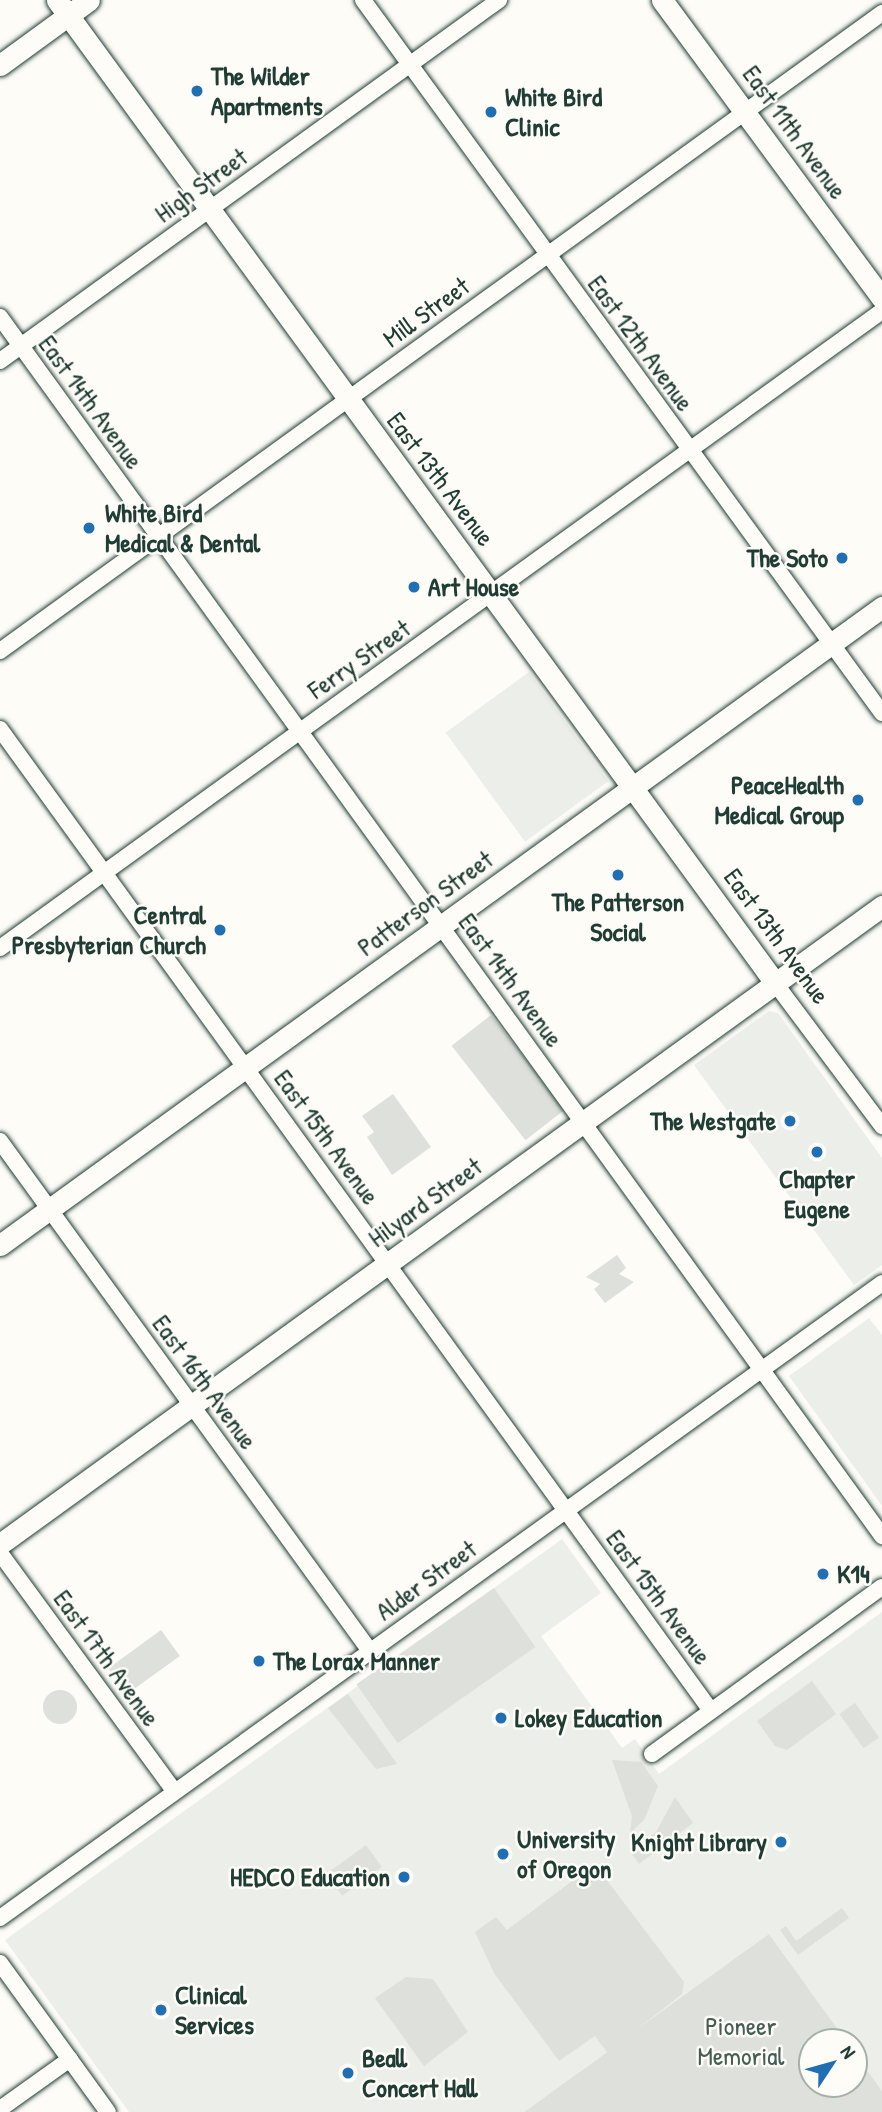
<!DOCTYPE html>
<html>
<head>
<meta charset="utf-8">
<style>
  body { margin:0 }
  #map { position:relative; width:882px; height:2112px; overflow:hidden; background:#fdfcf7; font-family:"Patrick Hand",sans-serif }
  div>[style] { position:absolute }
  .built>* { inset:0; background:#eceee9; transform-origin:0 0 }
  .green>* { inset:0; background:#dde0db; transform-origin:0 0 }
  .round { border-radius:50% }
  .roads { filter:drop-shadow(0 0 2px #1f3d34) drop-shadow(0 0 2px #1f3d34) }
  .minor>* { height:16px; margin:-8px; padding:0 8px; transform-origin:8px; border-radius:8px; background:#fdfcf7 }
  .major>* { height:21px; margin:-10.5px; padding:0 10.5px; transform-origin:10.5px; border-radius:10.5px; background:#fdfcf7 }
  .dots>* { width:19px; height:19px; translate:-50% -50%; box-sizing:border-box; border:4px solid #fdfcf7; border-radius:50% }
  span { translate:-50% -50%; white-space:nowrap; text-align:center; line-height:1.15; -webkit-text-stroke:5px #fdfcf7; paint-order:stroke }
  .poi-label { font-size:26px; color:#1f3d34; font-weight:700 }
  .left { translate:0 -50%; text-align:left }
  .right { translate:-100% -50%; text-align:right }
  .street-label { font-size:26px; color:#1f3d34 }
  .park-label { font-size:26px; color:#455e55 }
  .north { position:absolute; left:798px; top:2028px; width:70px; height:70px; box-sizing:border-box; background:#fdfcf7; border:2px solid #a4b0a9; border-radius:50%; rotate:54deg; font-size:19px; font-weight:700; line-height:28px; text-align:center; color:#1f3d34 }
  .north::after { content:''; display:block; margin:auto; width:24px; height:32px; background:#1f6fb2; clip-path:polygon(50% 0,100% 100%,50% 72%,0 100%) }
</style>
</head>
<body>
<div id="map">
  <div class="built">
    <div style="left:529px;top:672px;width:135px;height:103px;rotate:54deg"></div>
    <div style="clip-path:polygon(769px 1011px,778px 1013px,882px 1158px,882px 1265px,854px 1285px,694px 1065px)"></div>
    <div style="clip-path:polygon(869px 1318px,882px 1335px,882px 1506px,789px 1376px)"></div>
    <div style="clip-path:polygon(562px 1539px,601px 1593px,541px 1636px,622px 1748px,635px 1739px,659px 1774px,882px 1612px,882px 2091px,854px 2052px,854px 2042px,847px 2042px,769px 1934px,524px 2112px,129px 2112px,5px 1940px)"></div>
  </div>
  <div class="green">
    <div style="left:491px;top:1015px;width:120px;height:50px;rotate:52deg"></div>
    <div style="clip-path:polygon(393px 1094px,431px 1147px,392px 1175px,367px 1137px,374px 1132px,362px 1116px)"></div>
    <div style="clip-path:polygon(617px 1255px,626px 1268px,619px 1274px,634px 1282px,605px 1303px,594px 1289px,600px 1284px,586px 1277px)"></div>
    <div style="left:494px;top:1588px;width:72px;height:168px;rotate:55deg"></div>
    <div style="left:161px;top:1630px;width:32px;height:65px;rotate:54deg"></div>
    <div style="clip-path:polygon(812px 1681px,836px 1714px,787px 1750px,775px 1746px,757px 1721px)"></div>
    <div class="round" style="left:43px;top:1690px;width:34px;height:34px"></div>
    <div style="clip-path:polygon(348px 1694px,397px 1764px,376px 1769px,328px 1708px)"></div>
    <div style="left:855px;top:1703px;width:42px;height:19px;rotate:55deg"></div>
    <div style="clip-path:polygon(612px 1760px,641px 1762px,658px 1786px,644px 1820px,630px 1833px,632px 1816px)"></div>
    <div style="clip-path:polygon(675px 1797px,693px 1823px,639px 1864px,630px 1851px,656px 1832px)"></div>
    <div style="left:366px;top:1845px;width:27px;height:49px;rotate:54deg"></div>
    <div style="clip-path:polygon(600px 1871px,684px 1982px,682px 1994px,636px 2030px,769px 1934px,847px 2042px,812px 2042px,812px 2084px,854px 2084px,854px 2052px,882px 2091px,882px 2112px,524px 2112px,607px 2052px,595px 2036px,559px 2061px,494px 1973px,475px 1932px,496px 1917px,507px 1930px,580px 1875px)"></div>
    <div style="clip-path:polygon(842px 1908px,849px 1918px,798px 1955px,780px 1930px,786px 1926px,796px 1941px)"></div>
    <div style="clip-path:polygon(406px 1977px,433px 1979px,468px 2032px,424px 2066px,375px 1998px)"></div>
  </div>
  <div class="roads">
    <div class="minor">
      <div style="left:363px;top:0;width:882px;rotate:53.95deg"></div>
      <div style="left:0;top:317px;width:1505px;rotate:54.11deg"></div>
      <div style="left:0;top:361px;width:616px;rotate:-35.88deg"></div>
      <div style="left:0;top:651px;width:1089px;rotate:-35.88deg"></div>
      <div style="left:0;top:729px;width:1212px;rotate:54.09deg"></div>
      <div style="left:0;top:948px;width:1088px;rotate:-35.84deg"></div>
      <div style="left:775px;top:983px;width:179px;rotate:53.2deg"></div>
      <div style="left:0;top:1141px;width:630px;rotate:54.04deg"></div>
      <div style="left:0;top:1553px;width:295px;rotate:53.8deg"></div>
      <div style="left:652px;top:1754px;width:284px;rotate:-36deg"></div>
      <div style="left:0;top:1918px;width:1087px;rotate:-35.75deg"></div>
      <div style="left:0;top:1963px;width:184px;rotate:54.1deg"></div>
      <div style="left:0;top:2109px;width:86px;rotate:-35.5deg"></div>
    </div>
    <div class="major">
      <div style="left:57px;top:0;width:1217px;rotate:53.85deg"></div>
      <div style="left:662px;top:0;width:370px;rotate:53.6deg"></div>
      <div style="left:0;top:65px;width:110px;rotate:-36.1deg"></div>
      <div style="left:0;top:1245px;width:1089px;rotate:-35.88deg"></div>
      <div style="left:0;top:1544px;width:1089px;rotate:-35.88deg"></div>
    </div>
  </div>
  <div class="dots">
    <div style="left:197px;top:91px;background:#1f6fb2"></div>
    <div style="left:491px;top:112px;background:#1f6fb2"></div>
    <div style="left:89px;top:528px;background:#1f6fb2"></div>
    <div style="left:842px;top:558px;background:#1f6fb2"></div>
    <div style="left:414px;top:587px;background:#1f6fb2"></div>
    <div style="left:858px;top:800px;background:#1f6fb2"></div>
    <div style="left:618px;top:875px;background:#1f6fb2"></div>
    <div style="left:220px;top:930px;background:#1f6fb2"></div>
    <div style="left:790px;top:1121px;background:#1f6fb2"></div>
    <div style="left:817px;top:1152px;background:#1f6fb2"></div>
    <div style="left:823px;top:1574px;background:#1f6fb2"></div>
    <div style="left:259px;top:1661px;background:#1f6fb2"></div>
    <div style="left:501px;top:1718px;background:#1f6fb2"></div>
    <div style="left:781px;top:1842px;background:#1f6fb2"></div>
    <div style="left:503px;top:1854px;background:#1f6fb2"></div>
    <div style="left:404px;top:1877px;background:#1f6fb2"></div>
    <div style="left:161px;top:2010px;background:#1f6fb2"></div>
    <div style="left:348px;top:2073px;background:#1f6fb2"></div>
  </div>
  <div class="poi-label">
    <span class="left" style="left:211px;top:91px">The Wilder<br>Apartments</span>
    <span class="left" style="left:505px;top:112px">White Bird<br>Clinic</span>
    <span class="left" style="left:105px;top:528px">White Bird<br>Medical &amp; Dental</span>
    <span class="right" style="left:828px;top:558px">The Soto</span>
    <span class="left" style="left:428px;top:587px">Art House</span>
    <span class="right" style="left:844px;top:800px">PeaceHealth<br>Medical Group</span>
    <span style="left:618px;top:917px">The Patterson<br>Social</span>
    <span class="right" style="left:206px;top:930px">Central<br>Presbyterian Church</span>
    <span class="right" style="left:776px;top:1121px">The Westgate</span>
    <span style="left:817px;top:1194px">Chapter<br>Eugene</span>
    <span class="left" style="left:837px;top:1574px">K14</span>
    <span class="left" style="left:273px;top:1661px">The Lorax Manner</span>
    <span class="left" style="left:515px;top:1718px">Lokey Education</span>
    <span class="left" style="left:517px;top:1854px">University<br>of Oregon</span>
    <span class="right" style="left:767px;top:1842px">Knight Library</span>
    <span class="right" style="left:390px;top:1877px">HEDCO Education</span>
    <span class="left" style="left:175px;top:2010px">Clinical<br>Services</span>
    <span class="left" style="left:362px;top:2073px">Beall<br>Concert Hall</span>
  </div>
  <div class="street-label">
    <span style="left:795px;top:132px;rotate:54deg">East 11th Avenue</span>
    <span style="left:201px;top:185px;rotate:-36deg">High Street</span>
    <span style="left:426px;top:312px;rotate:-36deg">Mill Street</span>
    <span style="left:641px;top:343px;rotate:54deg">East 12th Avenue</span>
    <span style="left:91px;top:402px;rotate:54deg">East 14th Avenue</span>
    <span style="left:441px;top:479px;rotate:53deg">East 13th Avenue</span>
    <span style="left:359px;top:659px;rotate:-35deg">Ferry Street</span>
    <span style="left:425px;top:903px;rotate:-36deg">Patterson Street</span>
    <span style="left:777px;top:936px;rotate:54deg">East 13th Avenue</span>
    <span style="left:511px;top:980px;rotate:54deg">East 14th Avenue</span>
    <span style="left:327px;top:1137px;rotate:54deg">East 15th Avenue</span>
    <span style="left:425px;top:1202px;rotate:-36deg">Hilyard Street</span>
    <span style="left:205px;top:1382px;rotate:54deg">East 16th Avenue</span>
    <span style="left:426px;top:1580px;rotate:-36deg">Alder Street</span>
    <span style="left:659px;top:1597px;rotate:54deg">East 15th Avenue</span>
    <span style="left:107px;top:1658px;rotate:54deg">East 17th Avenue</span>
  </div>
  <div class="park-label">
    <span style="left:741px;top:2041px">Pioneer<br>Memorial</span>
  </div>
  <div class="north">N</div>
</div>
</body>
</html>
